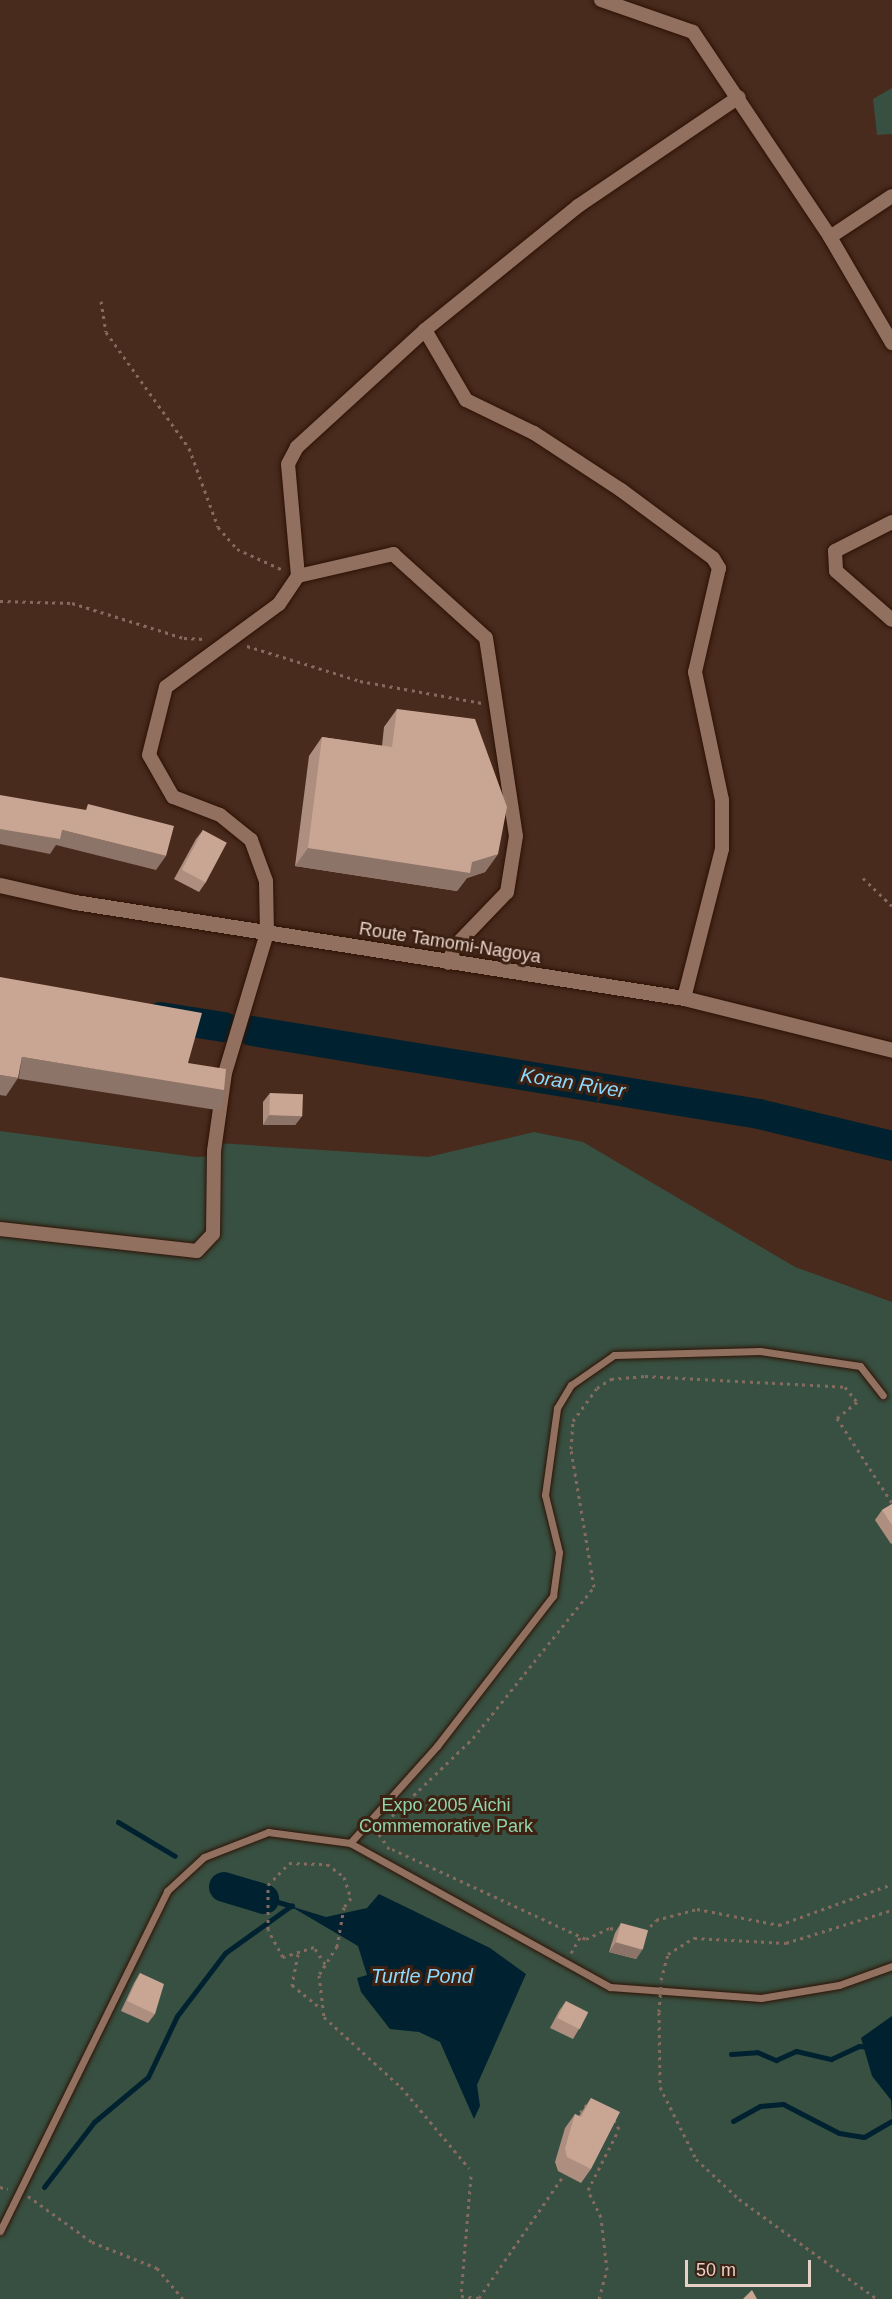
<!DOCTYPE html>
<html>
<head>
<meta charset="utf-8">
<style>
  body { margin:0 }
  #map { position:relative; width:892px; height:2299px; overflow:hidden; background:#482b1d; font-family:Helvetica,sans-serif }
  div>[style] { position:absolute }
  .green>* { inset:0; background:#385041 }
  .water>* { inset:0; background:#002230 }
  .stream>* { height:5px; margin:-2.5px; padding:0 2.5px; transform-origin:2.5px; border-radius:2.5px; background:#002230 }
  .river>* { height:30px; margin:-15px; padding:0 15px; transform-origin:15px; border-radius:15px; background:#002230 }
  .path>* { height:3px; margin-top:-1.5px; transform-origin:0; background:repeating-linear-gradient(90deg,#856b5f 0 3px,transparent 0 7.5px) }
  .roads { filter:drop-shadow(0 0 2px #2d1205) drop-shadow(0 0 2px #2d1205) }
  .service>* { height:7px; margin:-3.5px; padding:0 3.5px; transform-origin:3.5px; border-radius:3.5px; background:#927060 }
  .minor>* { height:14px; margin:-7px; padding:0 7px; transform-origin:7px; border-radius:7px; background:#927060 }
  .secondary>* { height:15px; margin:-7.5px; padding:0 7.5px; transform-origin:7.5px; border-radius:7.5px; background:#927060 }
  .path-bridge>* { height:3px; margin-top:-1.5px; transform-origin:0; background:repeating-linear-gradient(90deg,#856b5f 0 3px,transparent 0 7.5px) }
  .wall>* { inset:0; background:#ad8e7f }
  .shaded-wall>* { inset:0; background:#8d7468; transform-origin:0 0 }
  .building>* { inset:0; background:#c9a594; transform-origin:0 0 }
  span { translate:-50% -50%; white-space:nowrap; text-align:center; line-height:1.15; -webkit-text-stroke:6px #3d2113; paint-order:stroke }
  .street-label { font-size:18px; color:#e5d1c8 }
  .park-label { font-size:18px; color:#91d4aa }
  .water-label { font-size:20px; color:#8ddafe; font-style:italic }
  .scale { position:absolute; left:685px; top:2260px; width:126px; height:27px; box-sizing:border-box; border:3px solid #e5d1c8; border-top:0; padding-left:8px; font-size:18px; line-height:21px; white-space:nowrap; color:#e5d1c8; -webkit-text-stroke:4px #3d2113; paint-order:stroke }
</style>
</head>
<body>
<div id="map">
  <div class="green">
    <div style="clip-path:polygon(892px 88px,892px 134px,877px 135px,873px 99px)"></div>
    <div style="clip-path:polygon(0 1131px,196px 1157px,217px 1156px,218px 1143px,428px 1157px,534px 1132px,583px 1142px,795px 1267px,892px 1302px,892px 2299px,0 2299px)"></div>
  </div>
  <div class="water">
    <div style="clip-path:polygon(379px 1894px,490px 1948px,526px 1974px,477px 2085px,480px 2106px,474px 2119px,440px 2042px,419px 2032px,390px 2029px,361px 1992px,357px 1978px,367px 1975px,358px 1946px,290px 1906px,326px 1917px,367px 1908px)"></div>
    <div style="clip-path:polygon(892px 2016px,892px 2119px,891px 2100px,872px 2076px,861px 2038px)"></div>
  </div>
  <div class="stream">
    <div style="left:118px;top:1822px;width:66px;rotate:30.8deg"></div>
    <div style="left:271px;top:1900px;width:22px;rotate:16deg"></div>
    <div style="left:731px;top:2054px;width:26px;rotate:-4deg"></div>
    <div style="left:757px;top:2052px;width:21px;rotate:23deg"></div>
    <div style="left:776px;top:2060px;width:22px;rotate:-24deg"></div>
    <div style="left:796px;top:2051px;width:36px;rotate:13deg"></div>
    <div style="left:831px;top:2059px;width:31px;rotate:-25deg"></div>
    <div style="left:859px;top:2046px;width:10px;rotate:6deg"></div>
    <div style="left:733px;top:2121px;width:31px;rotate:-29deg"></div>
    <div style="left:760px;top:2106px;width:23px;rotate:-5deg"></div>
    <div style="left:783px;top:2104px;width:63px;rotate:27.4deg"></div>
    <div style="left:839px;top:2133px;width:25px;rotate:9deg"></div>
    <div style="left:864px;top:2137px;width:32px;rotate:-30deg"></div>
    <div style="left:44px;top:2187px;width:82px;rotate:-52.4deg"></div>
    <div style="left:94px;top:2122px;width:70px;rotate:-39.8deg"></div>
    <div style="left:148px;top:2077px;width:68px;rotate:-64.6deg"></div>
    <div style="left:177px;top:2016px;width:79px;rotate:-52.7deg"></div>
    <div style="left:225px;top:1953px;width:82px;rotate:-35.6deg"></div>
  </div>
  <div class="river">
    <div style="left:160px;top:1017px;width:65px;rotate:8.9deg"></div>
    <div style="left:252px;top:1031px;width:514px;rotate:9.3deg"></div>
    <div style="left:759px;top:1114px;width:137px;rotate:13.5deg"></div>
    <div style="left:224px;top:1887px;width:42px;rotate:16.7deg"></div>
  </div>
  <div class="path">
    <div style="left:101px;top:301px;width:31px;rotate:81deg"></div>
    <div style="left:106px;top:332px;width:143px;rotate:54.4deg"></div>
    <div style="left:189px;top:448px;width:84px;rotate:69.8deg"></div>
    <div style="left:218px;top:527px;width:29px;rotate:49deg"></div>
    <div style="left:237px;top:549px;width:51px;rotate:24.5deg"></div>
    <div style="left:0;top:601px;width:72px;rotate:1.6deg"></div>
    <div style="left:72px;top:603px;width:117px;rotate:17.4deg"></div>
    <div style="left:184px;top:638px;width:21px;rotate:3deg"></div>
    <div style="left:247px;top:646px;width:118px;rotate:17.2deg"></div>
    <div style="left:360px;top:681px;width:124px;rotate:10.2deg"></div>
    <div style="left:863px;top:878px;width:40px;rotate:44deg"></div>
    <div style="left:392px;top:1816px;width:112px;rotate:-43.9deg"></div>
    <div style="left:473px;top:1738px;width:193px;rotate:-51.3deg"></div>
    <div style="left:594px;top:1587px;width:140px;rotate:-99.5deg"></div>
    <div style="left:571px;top:1449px;width:28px;rotate:-86deg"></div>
    <div style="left:573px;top:1421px;width:41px;rotate:-54deg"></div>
    <div style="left:597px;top:1388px;width:17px;rotate:-33deg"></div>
    <div style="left:611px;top:1379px;width:34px;rotate:-5deg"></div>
    <div style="left:645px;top:1376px;width:200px;rotate:3.1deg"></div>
    <div style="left:845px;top:1387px;width:19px;rotate:51deg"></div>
    <div style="left:857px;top:1402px;width:26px;rotate:141deg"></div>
    <div style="left:837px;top:1418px;width:101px;rotate:57.1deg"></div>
    <div style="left:385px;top:1823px;width:13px;rotate:119deg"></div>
    <div style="left:379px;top:1834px;width:22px;rotate:56deg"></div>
    <div style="left:392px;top:1849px;width:214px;rotate:24.9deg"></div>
    <div style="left:586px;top:1939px;width:26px;rotate:-25deg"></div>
    <div style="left:610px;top:1928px;width:9px;rotate:13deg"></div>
    <div style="left:645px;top:1932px;width:16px;rotate:-47deg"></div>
    <div style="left:656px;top:1920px;width:42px;rotate:-15deg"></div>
    <div style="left:697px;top:1909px;width:84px;rotate:11deg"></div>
    <div style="left:779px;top:1925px;width:120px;rotate:-19.9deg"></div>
    <div style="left:571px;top:1953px;width:20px;rotate:-60deg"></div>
    <div style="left:298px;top:1954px;width:32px;rotate:101deg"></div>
    <div style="left:292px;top:1985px;width:38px;rotate:39deg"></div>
    <div style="left:325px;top:1964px;width:20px;rotate:-123deg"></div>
    <div style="left:314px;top:1947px;width:33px;rotate:162deg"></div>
    <div style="left:283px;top:1957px;width:31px;rotate:-119deg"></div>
    <div style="left:268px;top:1930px;width:45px;rotate:-90deg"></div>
    <div style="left:268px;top:1885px;width:30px;rotate:-46deg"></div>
    <div style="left:289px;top:1863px;width:38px;rotate:2deg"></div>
    <div style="left:327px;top:1864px;width:21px;rotate:37deg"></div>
    <div style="left:344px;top:1877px;width:22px;rotate:72deg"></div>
    <div style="left:351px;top:1898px;width:11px;rotate:128deg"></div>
    <div style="left:344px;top:1907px;width:40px;rotate:100deg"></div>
    <div style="left:337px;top:1946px;width:34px;rotate:122deg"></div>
    <div style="left:319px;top:1975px;width:42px;rotate:83.2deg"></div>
    <div style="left:324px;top:2017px;width:104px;rotate:42.3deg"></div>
    <div style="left:401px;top:2087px;width:106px;rotate:50deg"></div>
    <div style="left:661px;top:1980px;width:27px;rotate:-75deg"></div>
    <div style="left:668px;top:1954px;width:31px;rotate:-32deg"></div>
    <div style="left:694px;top:1938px;width:92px;rotate:3.1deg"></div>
    <div style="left:786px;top:1943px;width:111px;rotate:-17.3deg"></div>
    <div style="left:659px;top:2012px;width:75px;rotate:89.2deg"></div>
    <div style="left:660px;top:2087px;width:80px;rotate:63.4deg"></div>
    <div style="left:696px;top:2159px;width:59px;rotate:42.9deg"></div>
    <div style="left:739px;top:2199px;width:170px;rotate:35.9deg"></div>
    <div style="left:575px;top:2118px;width:21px;rotate:-49deg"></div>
    <div style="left:471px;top:2176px;width:120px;rotate:94.8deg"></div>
    <div style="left:461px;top:2296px;width:18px;rotate:6deg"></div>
    <div style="left:479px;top:2298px;width:150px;rotate:-55.4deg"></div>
    <div style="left:0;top:2187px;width:8px;rotate:14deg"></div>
    <div style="left:28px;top:2196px;width:79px;rotate:35.7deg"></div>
    <div style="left:92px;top:2242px;width:70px;rotate:21.8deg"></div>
    <div style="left:157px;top:2268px;width:40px;rotate:50deg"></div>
    <div style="left:599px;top:2299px;width:30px;rotate:-75deg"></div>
    <div style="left:607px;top:2270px;width:53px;rotate:-96.5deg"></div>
    <div style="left:601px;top:2217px;width:30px;rotate:-116deg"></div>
    <div style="left:588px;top:2190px;width:68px;rotate:-63.1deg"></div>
    <div style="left:619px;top:2129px;width:10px;rotate:-119deg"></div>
  </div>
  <div class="roads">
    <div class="service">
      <div style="left:350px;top:1843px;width:130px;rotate:-48.1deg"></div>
      <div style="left:437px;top:1746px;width:190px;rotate:-52.3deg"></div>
      <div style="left:553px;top:1596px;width:44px;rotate:-82.2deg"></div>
      <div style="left:559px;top:1552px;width:59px;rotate:-103.8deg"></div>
      <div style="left:545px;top:1495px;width:88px;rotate:-82.1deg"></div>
      <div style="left:557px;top:1408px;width:27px;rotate:-59deg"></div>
      <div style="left:571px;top:1385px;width:52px;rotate:-34.9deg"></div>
      <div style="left:614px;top:1355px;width:146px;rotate:-1.6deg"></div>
      <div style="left:760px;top:1351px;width:101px;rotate:8.5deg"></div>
      <div style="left:860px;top:1366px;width:37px;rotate:52deg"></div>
      <div style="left:0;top:2231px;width:379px;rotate:-63.8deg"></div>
      <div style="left:167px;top:1891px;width:50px;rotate:-42.6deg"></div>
      <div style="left:204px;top:1857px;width:69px;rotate:-21.3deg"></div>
      <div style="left:268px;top:1832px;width:83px;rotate:7.6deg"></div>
      <div style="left:350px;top:1843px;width:297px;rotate:29deg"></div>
      <div style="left:610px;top:1987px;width:151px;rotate:4.2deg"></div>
      <div style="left:761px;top:1998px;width:79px;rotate:-9.5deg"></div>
      <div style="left:839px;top:1985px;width:56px;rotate:-19.7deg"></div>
    </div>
    <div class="minor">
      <div style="left:601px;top:0;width:97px;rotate:19.2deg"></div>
      <div style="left:693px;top:32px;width:247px;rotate:56.2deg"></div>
      <div style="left:830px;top:237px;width:123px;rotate:59.7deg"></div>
      <div style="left:830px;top:237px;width:74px;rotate:-33.5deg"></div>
      <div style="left:425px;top:330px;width:81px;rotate:59.6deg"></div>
      <div style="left:466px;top:400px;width:76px;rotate:25.9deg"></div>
      <div style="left:534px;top:433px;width:104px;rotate:33.2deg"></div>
      <div style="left:621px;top:490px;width:114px;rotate:36.5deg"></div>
      <div style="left:713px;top:558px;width:12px;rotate:59deg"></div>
      <div style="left:719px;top:568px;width:107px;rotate:103deg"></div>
      <div style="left:695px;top:672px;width:131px;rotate:78.1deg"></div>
      <div style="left:722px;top:800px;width:49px;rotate:90deg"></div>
      <div style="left:722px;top:849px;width:154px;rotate:104.3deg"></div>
      <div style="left:892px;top:522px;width:64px;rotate:153deg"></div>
      <div style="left:835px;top:551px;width:20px;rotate:87deg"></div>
      <div style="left:836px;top:571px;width:74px;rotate:41.2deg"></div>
      <div style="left:298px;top:576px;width:112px;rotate:-95.1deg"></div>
      <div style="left:288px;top:464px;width:19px;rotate:-62deg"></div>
      <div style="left:297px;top:447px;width:173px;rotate:-42.4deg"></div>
      <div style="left:425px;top:330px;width:197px;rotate:-39deg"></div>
      <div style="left:578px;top:206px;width:194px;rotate:-34.1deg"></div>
      <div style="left:0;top:1229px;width:198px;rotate:6.4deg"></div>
      <div style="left:197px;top:1251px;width:23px;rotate:-47deg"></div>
      <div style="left:213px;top:1234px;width:83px;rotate:-89.3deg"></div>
      <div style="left:214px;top:1151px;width:79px;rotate:-82deg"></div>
      <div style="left:225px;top:1073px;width:146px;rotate:-73.3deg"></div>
      <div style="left:267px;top:933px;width:52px;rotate:-91.1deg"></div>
      <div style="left:266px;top:881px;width:44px;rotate:-110.1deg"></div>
      <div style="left:251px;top:840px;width:40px;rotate:-141deg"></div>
      <div style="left:220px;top:815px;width:50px;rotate:-159deg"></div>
      <div style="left:173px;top:797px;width:48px;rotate:-119.7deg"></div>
      <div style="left:149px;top:755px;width:70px;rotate:-76deg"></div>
      <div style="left:166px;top:687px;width:140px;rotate:-36.3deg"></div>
      <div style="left:279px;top:604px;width:34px;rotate:-56deg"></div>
      <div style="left:298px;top:576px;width:98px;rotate:-13deg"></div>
      <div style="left:393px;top:554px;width:125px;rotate:42.1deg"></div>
      <div style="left:486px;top:638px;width:200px;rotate:81.4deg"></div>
      <div style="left:516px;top:836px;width:57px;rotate:99.1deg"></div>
      <div style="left:507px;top:892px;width:75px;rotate:133.9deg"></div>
      <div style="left:455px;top:946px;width:18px;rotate:112deg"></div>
    </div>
    <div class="secondary">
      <div style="left:0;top:885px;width:77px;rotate:12.8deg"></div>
      <div style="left:75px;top:902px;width:617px;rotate:8.96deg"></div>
      <div style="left:684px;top:998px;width:214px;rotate:14deg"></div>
    </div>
  </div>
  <div class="path-bridge">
    <div style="left:659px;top:2012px;width:30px;rotate:-86deg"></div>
  </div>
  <div class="wall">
    <div style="clip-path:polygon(397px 709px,498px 854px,485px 872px,467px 878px,457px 891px,295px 866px,309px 756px,322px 737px,382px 746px,384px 727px)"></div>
    <div style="clip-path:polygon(203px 830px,206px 882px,199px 892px,174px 879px,196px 839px)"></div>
    <div style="clip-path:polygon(270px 1093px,302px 1116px,295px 1125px,263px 1125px,263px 1102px)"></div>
    <div style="clip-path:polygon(892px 1504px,892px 1543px,891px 1544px,875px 1520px,882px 1510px)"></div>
    <div style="clip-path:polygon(621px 1923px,642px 1950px,636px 1959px,609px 1952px,615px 1933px)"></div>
    <div style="clip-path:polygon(140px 1973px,155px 2014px,148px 2023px,121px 2011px,134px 1983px)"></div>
    <div style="clip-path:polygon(566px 2001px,579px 2029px,573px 2039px,550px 2028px,559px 2011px)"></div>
    <div style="clip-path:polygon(591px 2098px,591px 2169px,581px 2183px,558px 2171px,555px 2162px,565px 2128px,575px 2114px,579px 2116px)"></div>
  </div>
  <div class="shaded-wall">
    <div style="clip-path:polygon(0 829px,62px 830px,166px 856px,156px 870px,56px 845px,50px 854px,0 844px)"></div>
    <div style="clip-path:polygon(308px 848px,472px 862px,498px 854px,485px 872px,467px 878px,457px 891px,295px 866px)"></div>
    <div style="left:22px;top:1057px;width:205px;height:22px;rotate:9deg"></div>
    <div style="clip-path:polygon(0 1075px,18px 1078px,6px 1096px,0 1095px)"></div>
    <div style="clip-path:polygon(269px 1115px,302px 1116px,295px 1125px,263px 1125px)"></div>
    <div style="clip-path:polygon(616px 1942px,642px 1950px,636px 1959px,609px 1952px)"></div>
  </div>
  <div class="building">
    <div style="clip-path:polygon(397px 709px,475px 719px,507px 807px,498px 854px,472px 862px,470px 873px,308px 848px,322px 737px,392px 747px)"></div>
    <div style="clip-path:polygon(0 795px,86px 810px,88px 804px,174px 826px,166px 856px,62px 830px,60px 839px,0 829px)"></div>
    <div style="left:203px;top:830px;width:27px;height:45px;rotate:28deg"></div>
    <div style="clip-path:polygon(0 977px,202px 1013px,188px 1063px,226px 1069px,224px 1090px,22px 1057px,18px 1078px,0 1075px)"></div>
    <div style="left:270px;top:1093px;width:33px;height:22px;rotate:2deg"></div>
    <div style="clip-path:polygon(892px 1504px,892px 1525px,882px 1510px)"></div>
    <div style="left:621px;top:1923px;width:28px;height:20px;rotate:15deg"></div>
    <div style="clip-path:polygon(140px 1973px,164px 1984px,155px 2014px,127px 2001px)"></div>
    <div style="left:566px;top:2001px;width:25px;height:19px;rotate:27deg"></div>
    <div style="clip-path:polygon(591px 2098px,620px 2112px,591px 2169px,567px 2157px,565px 2148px,575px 2114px,581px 2117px)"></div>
    <div style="clip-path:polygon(752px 2290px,757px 2299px,743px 2299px)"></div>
  </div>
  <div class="street-label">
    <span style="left:450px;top:943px;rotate:9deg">Route Tamomi-Nagoya</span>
  </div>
  <div class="park-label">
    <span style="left:446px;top:1816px">Expo 2005 Aichi<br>Commemorative Park</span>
  </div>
  <div class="water-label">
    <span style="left:573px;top:1083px;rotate:9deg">Koran River</span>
    <span style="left:422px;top:1976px">Turtle Pond</span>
  </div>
  <div class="scale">50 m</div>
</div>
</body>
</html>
